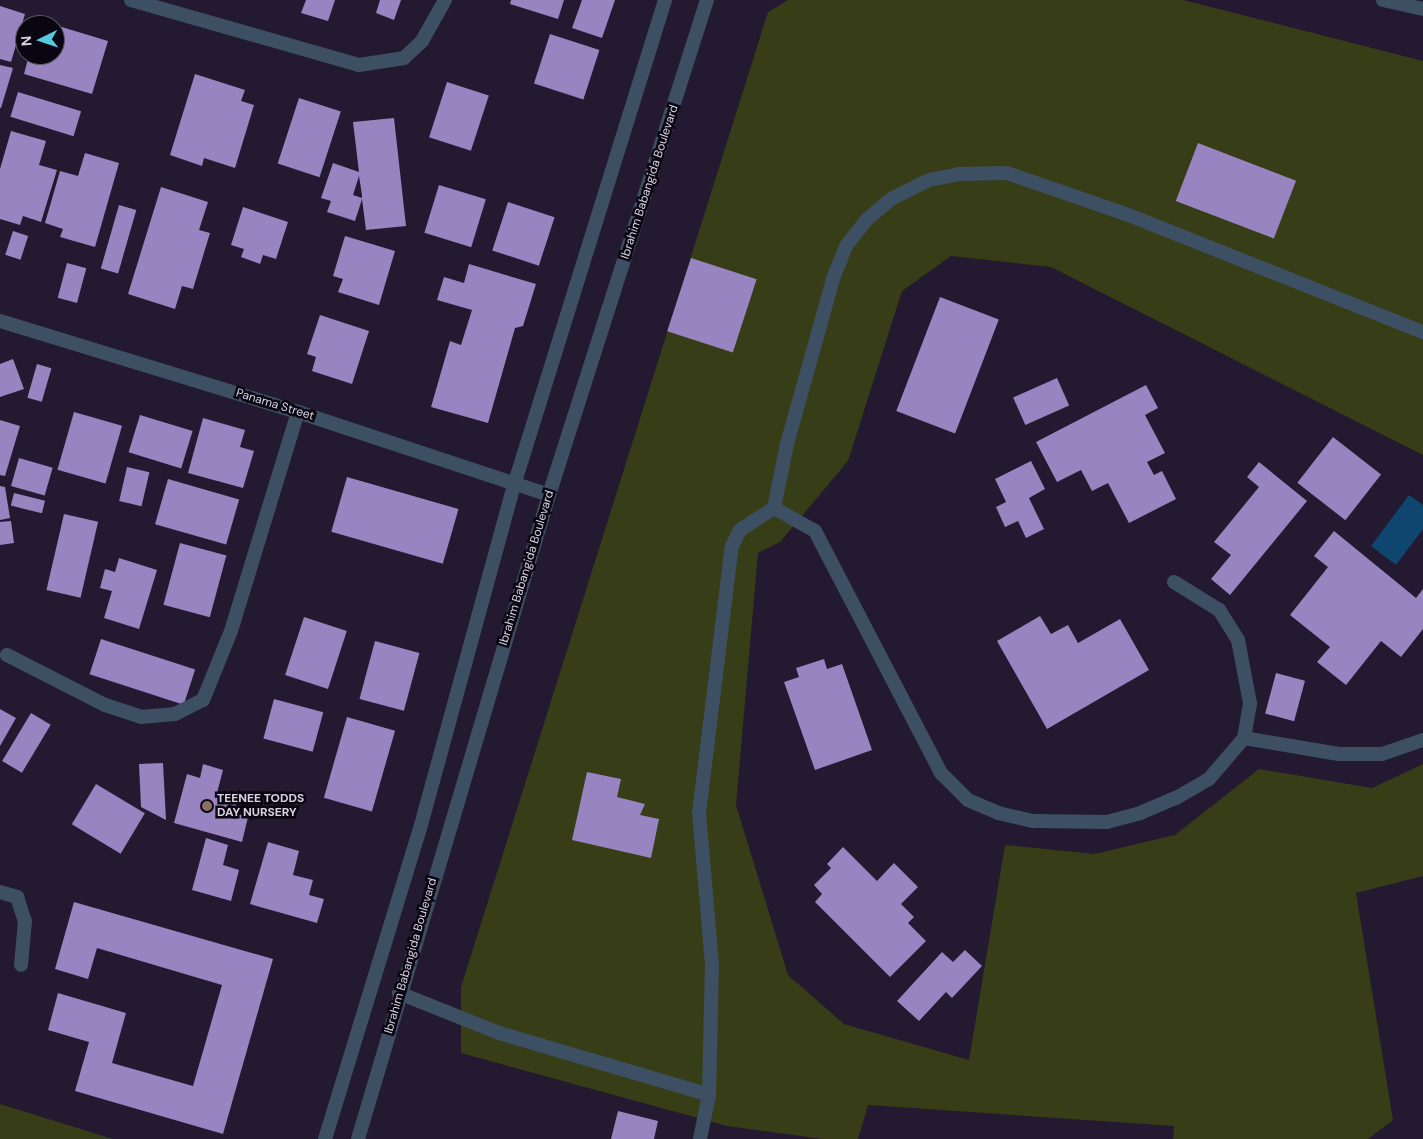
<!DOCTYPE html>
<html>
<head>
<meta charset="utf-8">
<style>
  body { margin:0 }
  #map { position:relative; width:1423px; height:1139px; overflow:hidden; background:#231931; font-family:"DM Sans",sans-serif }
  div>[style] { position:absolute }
  .green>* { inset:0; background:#373d16 }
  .water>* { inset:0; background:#0e466f }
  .building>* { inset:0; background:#9784c0; transform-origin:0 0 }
  .minor>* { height:14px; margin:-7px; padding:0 7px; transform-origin:7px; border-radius:7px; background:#3d5063 }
  .tertiary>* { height:14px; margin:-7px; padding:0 7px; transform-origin:7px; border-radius:7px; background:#3d5063 }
  .dots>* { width:14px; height:14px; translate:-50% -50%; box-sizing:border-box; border:2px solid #0a0611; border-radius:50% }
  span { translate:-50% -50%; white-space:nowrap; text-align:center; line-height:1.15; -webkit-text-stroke:5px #0a0611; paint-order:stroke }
  .street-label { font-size:12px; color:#d8d2e3 }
  .poi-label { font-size:12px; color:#d8d2e3; font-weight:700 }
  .left { translate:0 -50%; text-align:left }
  .north { position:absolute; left:15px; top:15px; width:50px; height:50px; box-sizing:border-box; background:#0a0611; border:1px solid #5c5865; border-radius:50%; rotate:266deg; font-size:14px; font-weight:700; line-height:20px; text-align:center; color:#d8d2e3 }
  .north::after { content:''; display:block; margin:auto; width:18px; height:22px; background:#55cadf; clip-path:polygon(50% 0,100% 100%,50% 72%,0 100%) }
</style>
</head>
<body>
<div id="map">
  <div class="green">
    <div style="clip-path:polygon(788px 0,1183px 0,1423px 61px,1423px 455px,1051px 267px,951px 256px,902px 291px,848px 461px,780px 542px,758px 553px,736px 805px,788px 975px,844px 1024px,969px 1060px,1005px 845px,1094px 854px,1175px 835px,1259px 769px,1372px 788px,1423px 764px,1423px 876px,1356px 893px,1393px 1120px,1368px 1139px,1173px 1139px,1174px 1126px,868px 1105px,858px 1139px,823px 1139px,727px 1126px,461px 1053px,461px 987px,768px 12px)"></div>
    <div style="clip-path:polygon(0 1104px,113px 1139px,0 1139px)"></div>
  </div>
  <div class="water">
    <div style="clip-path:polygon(1409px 495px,1423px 505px,1423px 529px,1396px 565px,1371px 546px)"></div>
  </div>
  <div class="building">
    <div style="clip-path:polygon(306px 0,335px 0,328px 21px,301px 13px)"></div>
    <div style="clip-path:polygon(380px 0,401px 0,394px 20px,376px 13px)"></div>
    <div style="clip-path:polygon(511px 0,564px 0,558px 19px,510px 4px)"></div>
    <div style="clip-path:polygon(582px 0,615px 0,602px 38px,572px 28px)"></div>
    <div style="clip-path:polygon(0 6px,25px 14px,11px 62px,0 59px)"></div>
    <div style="clip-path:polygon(55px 25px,108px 41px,92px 94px,24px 74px,29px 55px,55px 55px)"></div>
    <div style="left:550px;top:34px;width:52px;height:52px;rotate:18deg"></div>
    <div style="clip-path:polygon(0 65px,13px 68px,1px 108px,0 108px)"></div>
    <div style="clip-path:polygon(195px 74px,245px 90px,241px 101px,254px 105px,235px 168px,204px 158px,202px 166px,170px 155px)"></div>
    <div style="left:447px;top:82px;width:44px;height:58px;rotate:18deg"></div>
    <div style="left:18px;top:92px;width:66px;height:26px;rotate:17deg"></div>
    <div style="left:299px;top:98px;width:44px;height:69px;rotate:18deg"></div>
    <div style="clip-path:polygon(evenodd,394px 118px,406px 226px,366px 230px,362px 199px,355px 221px,327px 212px,331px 201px,321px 198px,333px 163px,359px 172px,353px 122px,394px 118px,359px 176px,362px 195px,362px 198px,353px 195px,359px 176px)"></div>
    <div style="clip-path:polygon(11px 131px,46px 141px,39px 165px,57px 170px,41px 222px,23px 216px,20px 225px,0 219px,0 169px)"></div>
    <div style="left:1198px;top:143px;width:105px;height:62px;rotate:21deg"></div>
    <div style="clip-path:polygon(85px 153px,119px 163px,95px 247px,60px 237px,63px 229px,45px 223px,60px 171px,78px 176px)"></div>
    <div style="left:439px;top:185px;width:49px;height:50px;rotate:17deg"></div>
    <div style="clip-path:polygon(161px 187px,208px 202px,199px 230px,210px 233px,193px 289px,182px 286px,175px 309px,128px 294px)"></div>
    <div style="left:508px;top:202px;width:49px;height:51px;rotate:18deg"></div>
    <div style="left:119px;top:205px;width:18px;height:66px;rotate:16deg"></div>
    <div style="clip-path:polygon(243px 207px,288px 222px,276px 259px,263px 255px,260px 264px,241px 257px,244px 249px,231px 245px)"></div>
    <div style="left:13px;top:231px;width:16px;height:25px;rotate:18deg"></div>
    <div style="clip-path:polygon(345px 236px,395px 251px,379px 305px,338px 292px,343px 279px,333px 276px)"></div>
    <div style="left:691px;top:258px;width:69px;height:77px;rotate:18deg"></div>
    <div style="left:67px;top:263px;width:20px;height:36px;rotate:15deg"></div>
    <div style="clip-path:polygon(469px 264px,536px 284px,523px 326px,515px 328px,488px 423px,431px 407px,450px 341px,461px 345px,472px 310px,437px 300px,444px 277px,464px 283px)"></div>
    <div style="left:940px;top:297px;width:63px;height:122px;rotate:21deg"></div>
    <div style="clip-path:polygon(320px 315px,369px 331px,352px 384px,312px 371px,316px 357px,307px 354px)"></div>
    <div style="clip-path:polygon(13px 359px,24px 389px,0 397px,0 364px)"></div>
    <div style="left:37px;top:364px;width:15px;height:35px;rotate:16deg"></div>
    <div style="left:1057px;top:378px;width:30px;height:48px;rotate:66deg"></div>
    <div style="clip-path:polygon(1146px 385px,1158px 408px,1145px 415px,1165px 453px,1147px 462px,1154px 475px,1162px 471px,1176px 499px,1129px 523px,1108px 483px,1092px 491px,1081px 470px,1057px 482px,1036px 442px)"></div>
    <div style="left:74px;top:412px;width:50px;height:60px;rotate:16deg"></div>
    <div style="left:140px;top:415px;width:55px;height:39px;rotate:17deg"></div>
    <div style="clip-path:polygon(203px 418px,245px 430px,240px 447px,254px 451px,243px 488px,188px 473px)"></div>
    <div style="clip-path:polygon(0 420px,20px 426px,5px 476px,0 475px)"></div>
    <div style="left:1333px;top:437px;width:61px;height:58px;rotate:38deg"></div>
    <div style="left:19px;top:458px;width:35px;height:29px;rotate:16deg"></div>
    <div style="clip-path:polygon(1031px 461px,1045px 489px,1029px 498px,1044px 529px,1026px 538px,1018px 521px,1005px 527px,996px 507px,1006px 502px,995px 479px)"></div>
    <div style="clip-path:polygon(1259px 462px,1307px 501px,1230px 595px,1211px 579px,1231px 555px,1214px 542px,1259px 487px,1247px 477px)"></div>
    <div style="left:127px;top:467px;width:23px;height:35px;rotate:13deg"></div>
    <div style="left:347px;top:477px;width:116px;height:57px;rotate:16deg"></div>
    <div style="left:168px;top:479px;width:74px;height:47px;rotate:16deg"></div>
    <div style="clip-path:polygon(0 486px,5px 487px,10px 518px,0 520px)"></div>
    <div style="left:14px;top:493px;width:32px;height:13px;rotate:14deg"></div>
    <div style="left:64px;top:514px;width:35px;height:78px;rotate:13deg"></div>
    <div style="clip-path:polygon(11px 521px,14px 543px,0 545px,0 522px)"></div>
    <div style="clip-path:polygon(1334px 531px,1416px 598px,1423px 589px,1423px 629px,1401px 657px,1381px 641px,1346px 685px,1317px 662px,1330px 647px,1290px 615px,1328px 567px,1314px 556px)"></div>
    <div style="left:180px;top:543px;width:48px;height:64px;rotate:15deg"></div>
    <div style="clip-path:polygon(119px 558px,157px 570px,139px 629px,104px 618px,112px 591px,100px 588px,105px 569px,115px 572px)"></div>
    <div style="clip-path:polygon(1040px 616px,1051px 634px,1068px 625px,1078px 643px,1120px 619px,1149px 670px,1047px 729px,997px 641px)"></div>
    <div style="left:304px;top:617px;width:45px;height:61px;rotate:18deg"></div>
    <div style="left:101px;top:639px;width:99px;height:37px;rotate:18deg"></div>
    <div style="left:375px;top:641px;width:46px;height:60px;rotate:15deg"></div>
    <div style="clip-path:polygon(824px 659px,827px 669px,842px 664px,872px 750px,815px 770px,784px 682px,799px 677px,796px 668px)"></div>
    <div style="left:1276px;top:673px;width:30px;height:42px;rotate:15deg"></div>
    <div style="left:274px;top:699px;width:51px;height:41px;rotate:15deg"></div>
    <div style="clip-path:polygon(0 709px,16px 718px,0 746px)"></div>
    <div style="left:31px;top:713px;width:23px;height:56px;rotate:31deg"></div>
    <div style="left:347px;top:717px;width:50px;height:84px;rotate:16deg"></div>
    <div style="clip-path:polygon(163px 763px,166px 820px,141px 807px,139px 764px)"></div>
    <div style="clip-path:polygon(203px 764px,223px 770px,217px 793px,238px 799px,234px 813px,248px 817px,242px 842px,174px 823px,187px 774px,200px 778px)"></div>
    <div style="clip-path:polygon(587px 772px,621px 779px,617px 797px,645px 804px,640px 815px,659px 819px,651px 858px,572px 840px)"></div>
    <div style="left:96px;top:784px;width:57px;height:47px;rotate:31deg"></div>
    <div style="clip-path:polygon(206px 838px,228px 845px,223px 865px,239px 870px,231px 901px,192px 890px)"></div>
    <div style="clip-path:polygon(268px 842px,299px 851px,293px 875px,313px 880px,309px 895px,324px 899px,317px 923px,250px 904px)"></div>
    <div style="clip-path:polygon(843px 847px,877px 881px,894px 863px,918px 887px,901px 904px,914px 917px,908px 923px,926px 941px,890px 977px,815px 902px,822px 894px,814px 885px,831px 868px,827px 864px)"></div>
    <div style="clip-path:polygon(74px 902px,273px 959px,223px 1134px,75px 1091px,89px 1042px,48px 1030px,58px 993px,126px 1013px,112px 1063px,193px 1086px,222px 985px,97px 948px,88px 979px,55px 969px)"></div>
    <div style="clip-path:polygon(965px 950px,982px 966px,952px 998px,946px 992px,919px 1021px,897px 1001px,942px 952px,953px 962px)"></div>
    <div style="clip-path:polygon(618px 1111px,658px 1121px,654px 1139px,611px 1139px)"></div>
  </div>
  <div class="minor">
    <div style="left:131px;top:0;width:237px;rotate:15.9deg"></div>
    <div style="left:359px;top:65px;width:46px;rotate:-8.8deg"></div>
    <div style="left:404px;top:58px;width:25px;rotate:-43deg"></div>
    <div style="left:422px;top:41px;width:47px;rotate:-60.7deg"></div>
    <div style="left:0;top:321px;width:312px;rotate:17deg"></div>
    <div style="left:298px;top:412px;width:264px;rotate:18.3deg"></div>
    <div style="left:774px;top:508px;width:65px;rotate:-78.5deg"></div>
    <div style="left:787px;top:444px;width:174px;rotate:-74.4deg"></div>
    <div style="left:834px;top:276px;width:32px;rotate:-68deg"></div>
    <div style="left:846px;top:246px;width:33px;rotate:-52deg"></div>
    <div style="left:866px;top:220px;width:33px;rotate:-40deg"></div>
    <div style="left:891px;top:199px;width:42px;rotate:-26.6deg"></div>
    <div style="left:929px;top:180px;width:31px;rotate:-11deg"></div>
    <div style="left:959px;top:174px;width:48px;rotate:-1.2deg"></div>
    <div style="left:1007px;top:173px;width:126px;rotate:19deg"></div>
    <div style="left:1126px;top:214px;width:320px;rotate:21.7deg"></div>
    <div style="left:7px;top:655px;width:110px;rotate:27deg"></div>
    <div style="left:105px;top:705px;width:38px;rotate:18deg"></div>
    <div style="left:141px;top:717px;width:34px;rotate:-5deg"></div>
    <div style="left:175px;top:714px;width:31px;rotate:-27deg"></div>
    <div style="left:203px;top:700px;width:74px;rotate:-67.9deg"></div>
    <div style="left:231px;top:631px;width:229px;rotate:-73deg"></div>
    <div style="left:1244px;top:738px;width:96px;rotate:9.6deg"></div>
    <div style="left:1339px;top:754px;width:43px"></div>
    <div style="left:1382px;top:754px;width:43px;rotate:-18.9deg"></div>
    <div style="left:0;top:892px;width:18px;rotate:16deg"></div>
    <div style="left:17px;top:897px;width:25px;rotate:72deg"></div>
    <div style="left:25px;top:921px;width:44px;rotate:95.2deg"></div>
    <div style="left:399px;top:993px;width:108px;rotate:21.8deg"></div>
    <div style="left:499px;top:1033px;width:219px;rotate:16.4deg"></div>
    <div style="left:700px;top:1139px;width:45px;rotate:-78.4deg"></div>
    <div style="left:709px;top:1095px;width:131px;rotate:-88.7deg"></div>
    <div style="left:712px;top:964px;width:152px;rotate:-94.9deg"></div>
    <div style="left:699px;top:813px;width:269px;rotate:-83deg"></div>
    <div style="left:732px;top:546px;width:18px;rotate:-63deg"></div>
    <div style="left:740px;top:530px;width:40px;rotate:-32.9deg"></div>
    <div style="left:774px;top:508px;width:47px;rotate:29.3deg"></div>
    <div style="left:815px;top:531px;width:273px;rotate:62.5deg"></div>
    <div style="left:941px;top:773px;width:38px;rotate:45deg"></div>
    <div style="left:968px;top:800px;width:33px;rotate:23deg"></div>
    <div style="left:998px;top:813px;width:37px;rotate:13deg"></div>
    <div style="left:1034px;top:821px;width:73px;rotate:0.8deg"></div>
    <div style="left:1107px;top:822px;width:34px;rotate:-15deg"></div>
    <div style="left:1140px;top:813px;width:39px;rotate:-23deg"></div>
    <div style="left:1176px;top:798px;width:38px;rotate:-30deg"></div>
    <div style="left:1209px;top:779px;width:54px;rotate:-49.5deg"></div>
    <div style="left:1244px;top:738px;width:36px;rotate:-80deg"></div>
    <div style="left:1250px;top:703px;width:64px;rotate:-100.8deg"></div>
    <div style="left:1238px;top:640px;width:36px;rotate:-122deg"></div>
    <div style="left:1219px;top:610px;width:53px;rotate:-148.1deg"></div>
  </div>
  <div class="tertiary">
    <div style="left:1383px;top:0;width:41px;rotate:12.7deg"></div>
    <div style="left:325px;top:1139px;width:328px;rotate:-73deg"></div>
    <div style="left:421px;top:825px;width:356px;rotate:-74.7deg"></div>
    <div style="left:515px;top:482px;width:505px;rotate:-72.71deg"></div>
    <div style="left:358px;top:1139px;width:672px;rotate:-73.48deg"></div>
    <div style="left:549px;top:495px;width:520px;rotate:-72.3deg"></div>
  </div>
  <div class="dots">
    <div style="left:207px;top:806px;background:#8d6e63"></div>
  </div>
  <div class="street-label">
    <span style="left:650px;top:182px;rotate:-72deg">Ibrahim Babangida Boulevard</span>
    <span style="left:275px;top:405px;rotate:17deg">Panama Street</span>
    <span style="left:527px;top:568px;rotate:-73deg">Ibrahim Babangida Boulevard</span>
    <span style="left:411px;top:956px;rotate:-74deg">Ibrahim Babangida Boulevard</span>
  </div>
  <div class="poi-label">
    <span class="left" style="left:217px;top:806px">TEENEE TODDS<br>DAY NURSERY</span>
  </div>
  <div class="north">N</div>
</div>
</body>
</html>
